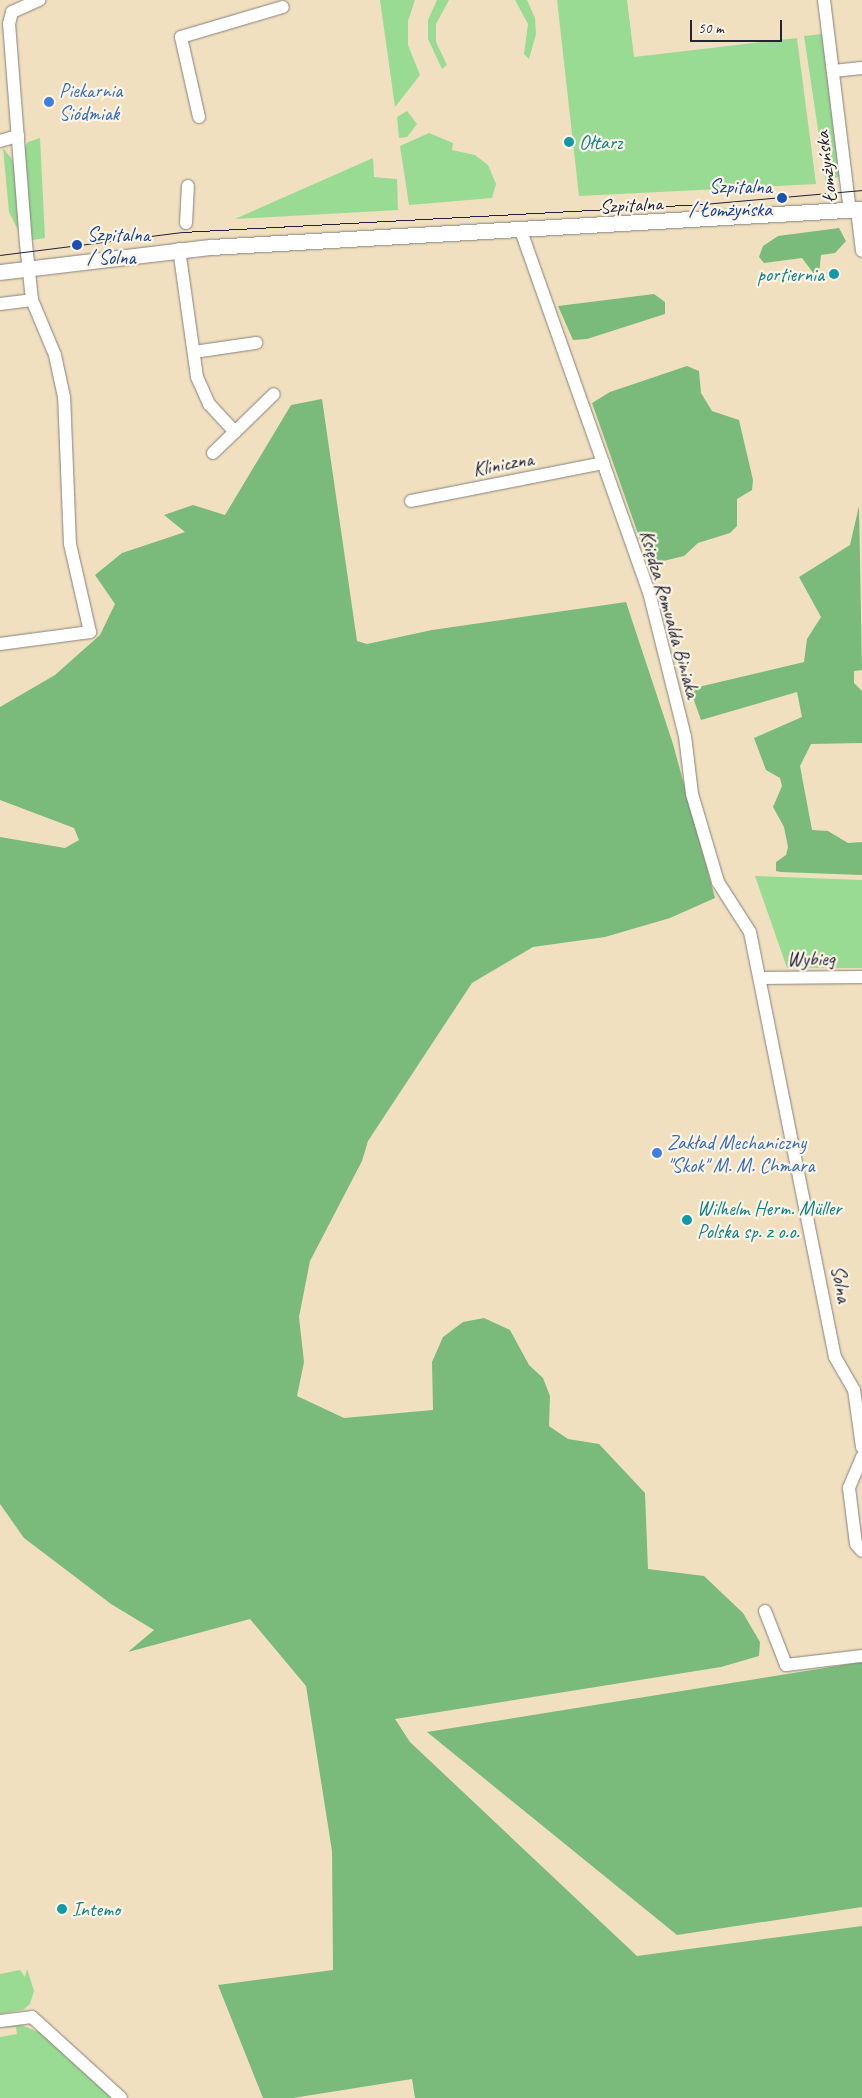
<!DOCTYPE html>
<html>
<head>
<meta charset="utf-8">
<style>
  body { margin:0 }
  #map { position:relative; width:862px; height:2098px; overflow:hidden; background:#f0e0bf; font-family:Caveat,sans-serif }
  div>[style] { position:absolute }
  .green>* { inset:0; background:#99db92 }
  .forest>* { inset:0; background:#7abb7c }
  .roads { filter:drop-shadow(0 0 1px #89817d) drop-shadow(0 0 1px #89817d) }
  .minor>* { height:12px; margin:-6px; padding:0 6px; transform-origin:6px; border-radius:6px; background:#fff }
  .tertiary>* { height:15px; margin:-7.5px; padding:0 7.5px; transform-origin:7.5px; border-radius:7.5px; background:#fff }
  .tram>* { height:1px; margin:-0.5px; padding:0 0.5px; transform-origin:0.5px; border-radius:0.5px; background:#22223b }
  .dots>* { width:14px; height:14px; translate:-50% -50%; box-sizing:border-box; border:2px solid #fcf5e5; border-radius:50% }
  span { translate:-50% -50%; white-space:nowrap; text-align:center; line-height:1.15; -webkit-text-stroke:4.5px #fcf5e5; paint-order:stroke }
  .shop-label { font-size:20px; color:#366cbe }
  .left { translate:0 -50%; text-align:left }
  .culture-label { font-size:20px; color:#0d838f }
  .right { translate:-100% -50%; text-align:right }
  .street-label { font-size:20px; color:#22223b }
  .transit-label { font-size:20px; color:#164399 }
  .scale { position:absolute; left:690px; top:20px; width:92px; height:22px; box-sizing:border-box; border:2px solid #22223b; border-top:0; padding-left:6px; font-size:15px; line-height:18px; white-space:nowrap; color:#22223b; -webkit-text-stroke:4px #fcf5e5; paint-order:stroke }
</style>
</head>
<body>
<div id="map">
  <div class="green">
    <div style="clip-path:polygon(380px 0,415px 0,408px 21px,408px 45px,420px 75px,395px 107px)"></div>
    <div style="clip-path:polygon(437px 0,449px 0,436px 24px,436px 42px,447px 65px,442px 69px,428px 39px,428px 20px)"></div>
    <div style="clip-path:polygon(515px 0,527px 0,535px 18px,536px 34px,529px 59px,524px 54px,528px 24px)"></div>
    <div style="clip-path:polygon(557px 0,627px 0,634px 57px,797px 38px,816px 184px,579px 196px)"></div>
    <div style="clip-path:polygon(822px 34px,840px 176px,826px 183px,804px 36px)"></div>
    <div style="clip-path:polygon(407px 111px,417px 124px,407px 137px,399px 138px,397px 117px)"></div>
    <div style="clip-path:polygon(429px 133px,453px 143px,452px 150px,475px 155px,488px 165px,496px 184px,492px 198px,409px 205px,400px 146px)"></div>
    <div style="clip-path:polygon(40px 138px,45px 238px,32px 240px,24px 149px,28px 142px)"></div>
    <div style="clip-path:polygon(3px 148px,14px 162px,19px 232px,9px 212px)"></div>
    <div style="clip-path:polygon(373px 158px,374px 177px,397px 179px,398px 210px,235px 219px)"></div>
    <div style="clip-path:polygon(755px 876px,862px 880px,862px 968px,787px 968px)"></div>
    <div style="clip-path:polygon(27px 1969px,34px 1991px,30px 2004px,23px 2010px,0 2014px,0 1974px,20px 1970px,25px 1977px)"></div>
    <div style="clip-path:polygon(21px 2025px,41px 2033px,112px 2098px,0 2098px,0 2037px,17px 2034px,16px 2027px,0 2028px)"></div>
  </div>
  <div class="forest">
    <div style="clip-path:polygon(839px 228px,846px 241px,835px 253px,821px 255px,819px 274px,814px 274px,802px 258px,764px 263px,759px 257px,763px 246px,778px 236px)"></div>
    <div style="clip-path:polygon(654px 294px,665px 302px,665px 314px,587px 339px,573px 340px,558px 306px)"></div>
    <div style="clip-path:polygon(687px 366px,699px 371px,701px 393px,712px 411px,739px 420px,753px 480px,752px 490px,737px 499px,737px 526px,730px 533px,698px 543px,684px 556px,659px 562px,650px 559px,642px 545px,592px 403px,610px 392px)"></div>
    <div style="clip-path:polygon(322px 399px,357px 641px,367px 644px,432px 630px,626px 602px,673px 744px,715px 898px,670px 918px,605px 937px,533px 947px,472px 983px,368px 1141px,362px 1161px,310px 1261px,299px 1317px,304px 1362px,297px 1396px,344px 1418px,433px 1410px,432px 1362px,443px 1337px,463px 1322px,484px 1318px,510px 1330px,529px 1365px,543px 1378px,550px 1396px,549px 1426px,568px 1439px,599px 1444px,645px 1493px,648px 1569px,704px 1576px,743px 1613px,760px 1642px,759px 1656px,721px 1667px,395px 1719px,410px 1742px,637px 1956px,862px 1926px,862px 2098px,415px 2098px,412px 2079px,293px 2098px,263px 2098px,218px 1985px,333px 1970px,332px 1851px,306px 1686px,250px 1619px,128px 1652px,154px 1630px,111px 1604px,24px 1538px,0 1504px,0 837px,65px 848px,79px 840px,74px 828px,0 800px,0 707px,55px 675px,100px 635px,115px 604px,95px 575px,122px 553px,185px 532px,164px 515px,193px 505px,225px 515px,291px 405px)"></div>
    <div style="clip-path:polygon(859px 506px,862px 670px,854px 671px,854px 683px,862px 691px,862px 743px,811px 744px,800px 766px,812px 830px,828px 831px,848px 843px,862px 842px,862px 875px,781px 872px,776px 871px,776px 862px,786px 855px,788px 847px,784px 827px,773px 807px,782px 786px,780px 778px,766px 770px,754px 738px,802px 717px,797px 692px,701px 720px,690px 689px,804px 662px,807px 639px,821px 617px,799px 577px,850px 545px)"></div>
    <div style="clip-path:polygon(862px 1662px,862px 1907px,677px 1935px,427px 1732px)"></div>
  </div>
  <div class="roads">
    <div class="minor">
      <div style="left:824px;top:0;width:213px;rotate:83deg"></div>
      <div style="left:833px;top:71px;width:29px;rotate:-6deg"></div>
      <div style="left:199px;top:117px;width:82px;rotate:-102.7deg"></div>
      <div style="left:181px;top:37px;width:106px;rotate:-16.4deg"></div>
      <div style="left:0;top:141px;width:19px;rotate:-16deg"></div>
      <div style="left:857px;top:210px;width:41px;rotate:83deg"></div>
      <div style="left:186px;top:223px;width:37px;rotate:-87deg"></div>
      <div style="left:521px;top:231px;width:383px;rotate:70.5deg"></div>
      <div style="left:649px;top:592px;width:148px;rotate:76deg"></div>
      <div style="left:685px;top:736px;width:58px;rotate:83.1deg"></div>
      <div style="left:692px;top:794px;width:92px;rotate:73.5deg"></div>
      <div style="left:718px;top:882px;width:59px;rotate:57.4deg"></div>
      <div style="left:750px;top:932px;width:433px;rotate:78.7deg"></div>
      <div style="left:835px;top:1357px;width:38px;rotate:60deg"></div>
      <div style="left:854px;top:1390px;width:58px;rotate:82deg"></div>
      <div style="left:179px;top:249px;width:129px;rotate:82deg"></div>
      <div style="left:197px;top:377px;width:30px;rotate:66deg"></div>
      <div style="left:209px;top:404px;width:38px;rotate:47deg"></div>
      <div style="left:235px;top:432px;width:54px;rotate:-44.3deg"></div>
      <div style="left:0;top:304px;width:32px;rotate:-7deg"></div>
      <div style="left:194px;top:352px;width:63px;rotate:-8.3deg"></div>
      <div style="left:213px;top:453px;width:30px;rotate:-44deg"></div>
      <div style="left:411px;top:501px;width:196px;rotate:-11.2deg"></div>
      <div style="left:0;top:644px;width:91px;rotate:-7.6deg"></div>
      <div style="left:90px;top:632px;width:90px;rotate:-102.8deg"></div>
      <div style="left:70px;top:544px;width:147px;rotate:-92.3deg"></div>
      <div style="left:64px;top:397px;width:43px;rotate:-102.1deg"></div>
      <div style="left:55px;top:355px;width:60px;rotate:-112.7deg"></div>
      <div style="left:32px;top:300px;width:56px;rotate:-96.1deg"></div>
      <div style="left:26px;top:244px;width:221px;rotate:-94.4deg"></div>
      <div style="left:9px;top:24px;width:12px;rotate:-76deg"></div>
      <div style="left:12px;top:12px;width:30px;rotate:-24deg"></div>
      <div style="left:760px;top:978px;width:102px;rotate:-0.6deg"></div>
      <div style="left:862px;top:1457px;width:34px;rotate:113deg"></div>
      <div style="left:849px;top:1488px;width:56px;rotate:82.9deg"></div>
      <div style="left:856px;top:1544px;width:9px;rotate:49deg"></div>
      <div style="left:765px;top:1611px;width:58px;rotate:68.7deg"></div>
      <div style="left:786px;top:1665px;width:77px;rotate:-6.8deg"></div>
      <div style="left:0;top:2021px;width:32px;rotate:-7deg"></div>
      <div style="left:32px;top:2017px;width:120px;rotate:42.3deg"></div>
    </div>
    <div class="tertiary">
      <div style="left:0;top:272px;width:212px;rotate:-6.8deg"></div>
      <div style="left:211px;top:247px;width:652px;rotate:-3.34deg"></div>
    </div>
  </div>
  <div class="tram">
    <div style="left:0;top:255px;width:183px;rotate:-7.2deg"></div>
    <div style="left:182px;top:232px;width:522px;rotate:-3.08deg"></div>
    <div style="left:703px;top:204px;width:160px;rotate:-5deg"></div>
  </div>
  <div class="dots">
    <div style="left:49px;top:102px;background:#3f7fe0"></div>
    <div style="left:569px;top:142px;background:#0f9aa8"></div>
    <div style="left:782px;top:198px;background:#1a4fb4"></div>
    <div style="left:77px;top:245px;background:#1a4fb4"></div>
    <div style="left:834px;top:274px;background:#0f9aa8"></div>
    <div style="left:657px;top:1153px;background:#3f7fe0"></div>
    <div style="left:687px;top:1220px;background:#0f9aa8"></div>
    <div style="left:62px;top:1909px;background:#0f9aa8"></div>
  </div>
  <div class="shop-label">
    <span class="left" style="left:59px;top:102px">Piekarnia<br>Siódmiak</span>
    <span class="left" style="left:667px;top:1154px">Zakład Mechaniczny<br>"Skok" M. M. Chmara</span>
  </div>
  <div class="culture-label">
    <span class="left" style="left:579px;top:142px">Ołtarz</span>
    <span class="right" style="left:824px;top:274px">portiernia</span>
    <span class="left" style="left:697px;top:1220px">Wilhelm Herm. Müller<br>Polska sp. z o.o.</span>
    <span class="left" style="left:72px;top:1909px">Intemo</span>
  </div>
  <div class="street-label">
    <span style="left:826px;top:167px;rotate:-97deg">Łomżyńska</span>
    <span style="left:631px;top:205px;rotate:-3deg">Szpitalna</span>
    <span style="left:503px;top:464px;rotate:-11deg">Kliniczna</span>
    <span style="left:670px;top:614px;rotate:74deg">Księdza Romualda Biniaka</span>
    <span style="left:811px;top:959px;rotate:-1deg">Wybieg</span>
    <span style="left:841px;top:1284px;rotate:79deg">Solna</span>
  </div>
  <div class="transit-label">
    <span class="right" style="left:772px;top:198px">Szpitalna<br>/ Łomżyńska</span>
    <span class="left" style="left:87px;top:246px">Szpitalna<br>/ Solna</span>
  </div>
  <div class="scale">50 m</div>
</div>
</body>
</html>
